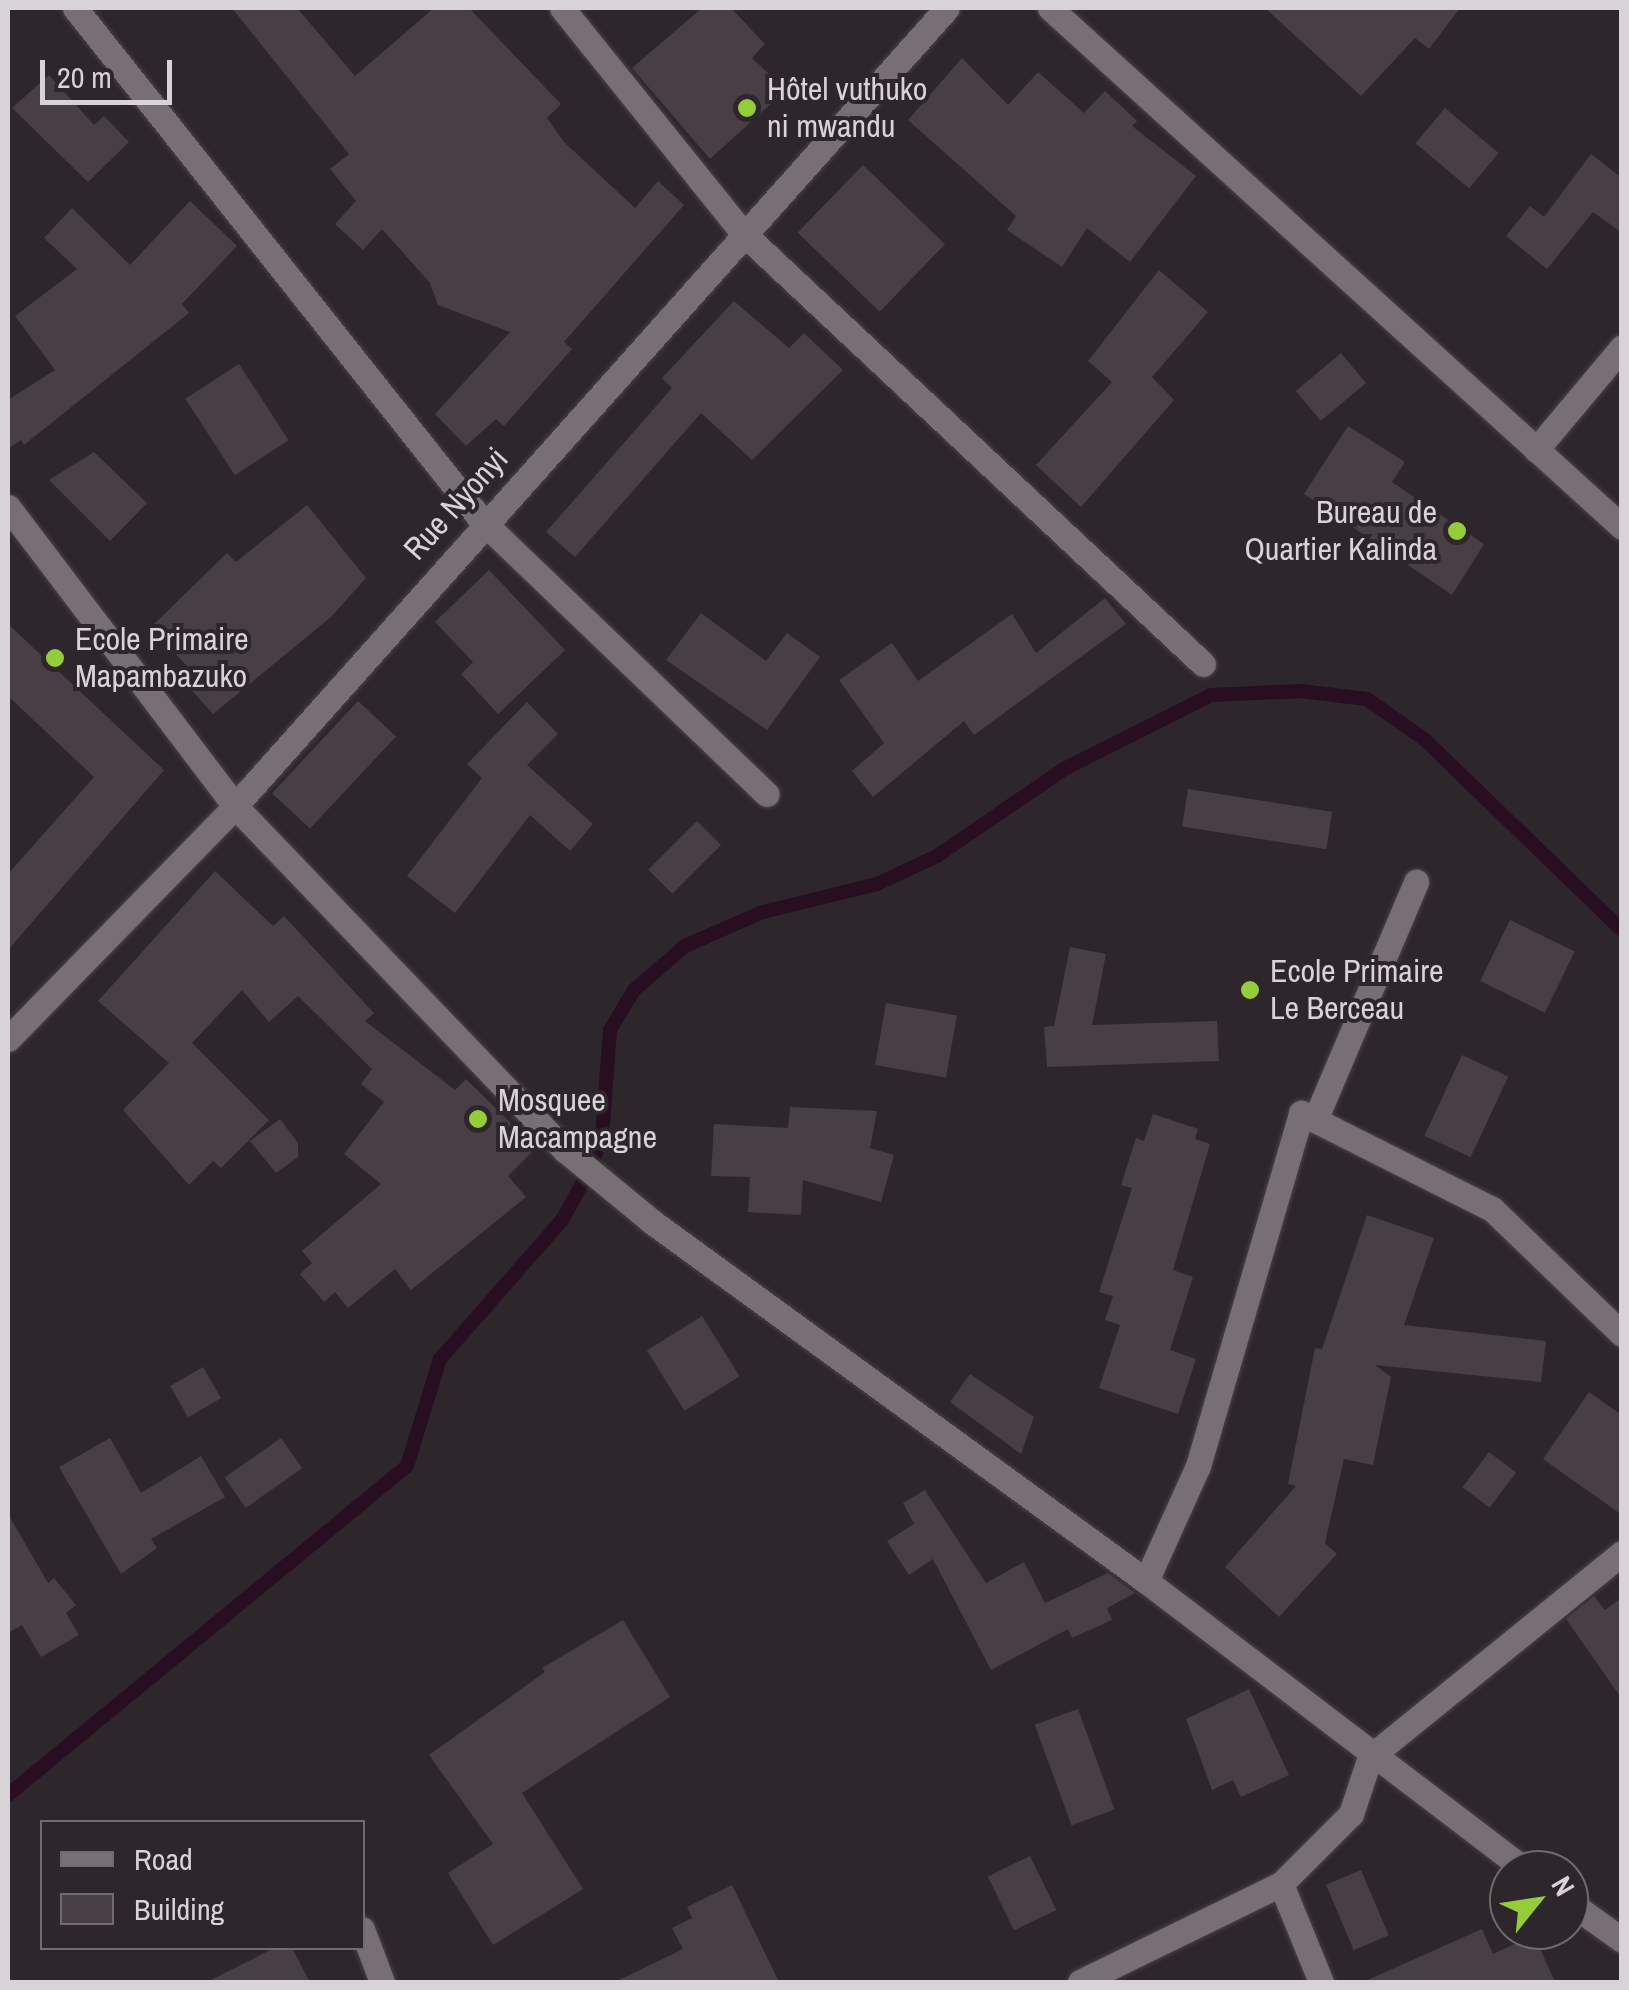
<!DOCTYPE html>
<html>
<head>
<meta charset="utf-8">
<style>
  body { margin:0 }
  #map { position:relative; width:1629px; height:1990px; overflow:hidden; background:#2d262b; font-family:"Archivo Narrow",sans-serif }
  div>[style] { position:absolute }
  .stream>* { height:14px; margin:-7px; padding:0 7px; transform-origin:7px; border-radius:7px; background:#270e21 }
  .building>* { inset:0; background:#473f44; transform-origin:0 0 }
  .roads { filter:drop-shadow(0 0 2px #484246) drop-shadow(0 0 2px #484246) }
  .minor>* { height:25px; margin:-12.5px; padding:0 12.5px; transform-origin:12.5px; border-radius:12.5px; background:#776f74 }
  .dots>* { width:28px; height:28px; translate:-50% -50%; box-sizing:border-box; border:5px solid #2d262b; border-radius:50% }
  span { translate:-50% -50%; white-space:nowrap; text-align:center; line-height:1.15; -webkit-text-stroke:8px #2d262b; paint-order:stroke }
  .poi-label { font-size:32px; color:#d8d3d6 }
  .left { translate:0 -50%; text-align:left }
  .right { translate:-100% -50%; text-align:right }
  .street-label { font-size:32px; color:#d8d3d6 }
  .frame { position:absolute; inset:0; border:10px solid #d8d3d6; pointer-events:none }
  .legend { position:absolute; left:40px; top:1820px; width:325px; height:130px; box-sizing:border-box; background:#2d262b; border:2px solid #716b6f; margin:0; padding:12px 18px; list-style:none; font-size:30px; color:#d8d3d6 }
  .legend li { display:flex; align-items:center; gap:20px; height:50px }
  .legend b { width:50px; border:2px solid #716b6f }
  .north { position:absolute; left:1489px; top:1850px; width:100px; height:100px; box-sizing:border-box; background:#2d262b; border:2px solid #716b6f; border-radius:50%; rotate:60deg; font-size:28px; font-weight:700; line-height:40px; text-align:center; color:#d8d3d6 }
  .north::after { content:''; display:block; margin:auto; width:35px; height:45px; background:#95cc3a; clip-path:polygon(50% 0,100% 100%,50% 72%,0 100%) }
  .scale { position:absolute; left:40px; top:60px; width:132px; height:45px; box-sizing:border-box; border:5px solid #d8d3d6; border-top:0; padding-left:12px; font-size:30px; line-height:35px; white-space:nowrap; color:#d8d3d6; -webkit-text-stroke:8px #2d262b; paint-order:stroke }
</style>
</head>
<body>
<div id="map">
  <div class="stream">
    <div style="left:8px;top:1795px;width:517px;rotate:-39.51deg"></div>
    <div style="left:407px;top:1466px;width:112px;rotate:-72.9deg"></div>
    <div style="left:440px;top:1359px;width:185px;rotate:-48.7deg"></div>
    <div style="left:562px;top:1220px;width:54px;rotate:-61deg"></div>
    <div style="left:588px;top:1173px;width:39px;rotate:-69deg"></div>
    <div style="left:602px;top:1137px;width:107px;rotate:-85.7deg"></div>
    <div style="left:610px;top:1030px;width:47px;rotate:-59deg"></div>
    <div style="left:634px;top:990px;width:67px;rotate:-40.8deg"></div>
    <div style="left:685px;top:946px;width:85px;rotate:-23.6deg"></div>
    <div style="left:763px;top:912px;width:117px;rotate:-13.8deg"></div>
    <div style="left:877px;top:884px;width:66px;rotate:-25deg"></div>
    <div style="left:937px;top:856px;width:154px;rotate:-34.4deg"></div>
    <div style="left:1064px;top:769px;width:165px;rotate:-26.7deg"></div>
    <div style="left:1211px;top:695px;width:90px;rotate:-2.5deg"></div>
    <div style="left:1301px;top:691px;width:66px;rotate:6.9deg"></div>
    <div style="left:1367px;top:699px;width:70px;rotate:35.1deg"></div>
    <div style="left:1424px;top:739px;width:275px;rotate:44deg"></div>
  </div>
  <div class="building">
    <div style="clip-path:polygon(232px 8px,297px 8px,355px 76px,434px 8px,469px 8px,561px 104px,547px 118px,564px 142px,635px 208px,658px 181px,684px 205px,564px 342px,572px 349px,504px 426px,496px 419px,466px 446px,435px 414px,510px 332px,438px 305px,430px 283px,382px 229px,363px 250px,335px 224px,356px 201px,330px 169px,349px 154px)"></div>
    <div style="clip-path:polygon(702px 8px,731px 8px,765px 44px,752px 58px,786px 90px,710px 159px,632px 68px)"></div>
    <div style="clip-path:polygon(1265px 8px,1460px 8px,1429px 49px,1415px 38px,1361px 96px)"></div>
    <div style="clip-path:polygon(962px 58px,1008px 105px,1038px 72px,1084px 113px,1105px 91px,1137px 121px,1132px 126px,1196px 176px,1130px 262px,1087px 228px,1062px 267px,1007px 230px,1016px 216px,908px 120px)"></div>
    <div style="clip-path:polygon(49px 75px,94px 125px,104px 116px,129px 142px,88px 182px,12px 108px)"></div>
    <div style="left:1445px;top:108px;width:70px;height:46px;rotate:40deg"></div>
    <div style="clip-path:polygon(1591px 154px,1622px 178px,1622px 233px,1593px 212px,1547px 269px,1506px 236px,1530px 206px,1544px 217px)"></div>
    <div style="left:863px;top:165px;width:114px;height:94px;rotate:44deg"></div>
    <div style="clip-path:polygon(190px 201px,237px 246px,182px 304px,189px 313px,24px 445px,21px 440px,8px 449px,8px 400px,55px 370px,15px 316px,77px 269px,44px 238px,72px 208px,130px 265px)"></div>
    <div style="clip-path:polygon(1159px 270px,1208px 312px,1152px 377px,1174px 400px,1081px 507px,1036px 465px,1112px 382px,1088px 361px)"></div>
    <div style="clip-path:polygon(734px 301px,789px 348px,804px 333px,843px 370px,752px 460px,701px 413px,575px 557px,546px 532px,672px 388px,662px 378px)"></div>
    <div style="left:1341px;top:353px;width:39px;height:59px;rotate:50deg"></div>
    <div style="left:239px;top:364px;width:91px;height:64px;rotate:57deg"></div>
    <div style="clip-path:polygon(1348px 426px,1405px 462px,1392px 482px,1484px 544px,1452px 595px,1304px 494px)"></div>
    <div style="clip-path:polygon(94px 452px,147px 503px,110px 541px,49px 480px)"></div>
    <div style="clip-path:polygon(307px 505px,366px 578px,331px 617px,213px 714px,179px 676px,189px 668px,150px 628px,227px 553px,236px 562px)"></div>
    <div style="clip-path:polygon(489px 570px,565px 650px,498px 714px,461px 674px,473px 662px,435px 622px)"></div>
    <div style="clip-path:polygon(1105px 598px,1126px 624px,974px 735px,964px 721px,873px 797px,852px 771px,884px 743px,839px 680px,892px 643px,918px 681px,1012px 614px,1036px 653px)"></div>
    <div style="clip-path:polygon(701px 613px,766px 661px,787px 633px,820px 657px,767px 730px,666px 660px)"></div>
    <div style="clip-path:polygon(8px 624px,164px 770px,8px 950px,8px 874px,94px 777px,8px 696px)"></div>
    <div style="left:358px;top:701px;width:52px;height:126px;rotate:43deg"></div>
    <div style="clip-path:polygon(527px 702px,558px 734px,527px 765px,593px 824px,570px 851px,530px 815px,455px 913px,407px 876px,482px 778px,467px 764px)"></div>
    <div style="left:1188px;top:789px;width:146px;height:38px;rotate:9deg"></div>
    <div style="left:697px;top:821px;width:34px;height:69px;rotate:45deg"></div>
    <div style="clip-path:polygon(215px 871px,273px 926px,284px 916px,374px 1013px,365px 1021px,455px 1090px,466px 1079px,536px 1148px,508px 1176px,526px 1197px,411px 1290px,395px 1269px,348px 1308px,335px 1292px,324px 1302px,300px 1274px,312px 1263px,302px 1251px,381px 1184px,344px 1154px,384px 1102px,361px 1084px,372px 1069px,298px 996px,269px 1022px,242px 990px,192px 1043px,269px 1120px,221px 1168px,213px 1161px,189px 1185px,123px 1110px,169px 1063px,98px 1001px)"></div>
    <div style="left:1510px;top:920px;width:72px;height:68px;rotate:26deg"></div>
    <div style="clip-path:polygon(1070px 947px,1106px 954px,1092px 1025px,1217px 1021px,1219px 1061px,1047px 1067px,1044px 1027px,1054px 1026px)"></div>
    <div style="left:886px;top:1003px;width:72px;height:63px;rotate:10deg"></div>
    <div style="left:1462px;top:1055px;width:51px;height:89px;rotate:25deg"></div>
    <div style="clip-path:polygon(790px 1107px,877px 1111px,870px 1148px,894px 1155px,881px 1202px,803px 1180px,801px 1215px,748px 1212px,750px 1177px,711px 1176px,714px 1124px,788px 1128px)"></div>
    <div style="clip-path:polygon(1153px 1114px,1198px 1129px,1195px 1139px,1210px 1144px,1173px 1270px,1193px 1277px,1170px 1350px,1196px 1359px,1178px 1414px,1099px 1388px,1120px 1325px,1105px 1320px,1113px 1296px,1099px 1292px,1132px 1188px,1121px 1185px,1136px 1138px,1144px 1141px)"></div>
    <div style="clip-path:polygon(280px 1119px,298px 1143px,298px 1157px,276px 1173px,250px 1141px)"></div>
    <div style="clip-path:polygon(1367px 1215px,1434px 1238px,1404px 1325px,1546px 1341px,1541px 1382px,1375px 1365px,1391px 1377px,1373px 1465px,1344px 1459px,1325px 1543px,1337px 1554px,1279px 1617px,1225px 1567px,1296px 1486px,1288px 1484px,1315px 1348px,1322px 1349px)"></div>
    <div style="left:702px;top:1316px;width:71px;height:65px;rotate:58deg"></div>
    <div style="left:203px;top:1367px;width:36px;height:38px;rotate:60deg"></div>
    <div style="clip-path:polygon(970px 1374px,1034px 1417px,1021px 1454px,950px 1402px)"></div>
    <div style="clip-path:polygon(1589px 1392px,1622px 1415px,1622px 1515px,1543px 1459px)"></div>
    <div style="clip-path:polygon(110px 1438px,141px 1493px,201px 1456px,225px 1497px,151px 1539px,157px 1548px,121px 1574px,59px 1467px)"></div>
    <div style="left:281px;top:1438px;width:37px;height:69px;rotate:55deg"></div>
    <div style="left:1489px;top:1452px;width:34px;height:44px;rotate:37deg"></div>
    <div style="clip-path:polygon(925px 1490px,986px 1583px,1024px 1562px,1045px 1603px,1108px 1573px,1135px 1593px,1107px 1608px,1112px 1620px,1072px 1638px,1068px 1629px,991px 1670px,933px 1559px,909px 1575px,887px 1541px,914px 1524px,903px 1503px)"></div>
    <div style="clip-path:polygon(8px 1514px,48px 1583px,54px 1578px,76px 1605px,66px 1613px,79px 1635px,41px 1657px,22px 1625px,8px 1633px)"></div>
    <div style="clip-path:polygon(1594px 1596px,1605px 1610px,1622px 1597px,1622px 1699px,1566px 1619px)"></div>
    <div style="clip-path:polygon(623px 1620px,670px 1697px,522px 1793px,583px 1889px,493px 1945px,448px 1873px,493px 1844px,429px 1755px,545px 1672px,542px 1668px)"></div>
    <div style="clip-path:polygon(1249px 1689px,1289px 1775px,1241px 1797px,1233px 1780px,1212px 1790px,1186px 1719px)"></div>
    <div style="left:1078px;top:1709px;width:107px;height:46px;rotate:70deg"></div>
    <div style="left:1030px;top:1856px;width:60px;height:47px;rotate:64deg"></div>
    <div style="left:1361px;top:1870px;width:71px;height:38px;rotate:67deg"></div>
    <div style="clip-path:polygon(732px 1885px,779px 1982px,615px 1982px,683px 1949px,672px 1928px,692px 1918px,687px 1907px)"></div>
    <div style="clip-path:polygon(1482px 1929px,1493px 1954px,1534px 1935px,1555px 1982px,1363px 1982px)"></div>
    <div style="clip-path:polygon(274px 1948px,292px 1948px,310px 1982px,207px 1982px)"></div>
  </div>
  <div class="roads">
    <div class="minor">
      <div style="left:75px;top:8px;width:656px;rotate:51.56deg"></div>
      <div style="left:483px;top:522px;width:393px;rotate:43.8deg"></div>
      <div style="left:562px;top:8px;width:290px;rotate:51.2deg"></div>
      <div style="left:744px;top:234px;width:629px;rotate:43.13deg"></div>
      <div style="left:1050px;top:8px;width:772px;rotate:42.22deg"></div>
      <div style="left:1536px;top:450px;width:134px;rotate:-50.1deg"></div>
      <div style="left:8px;top:507px;width:375px;rotate:52.8deg"></div>
      <div style="left:235px;top:806px;width:477px;rotate:46.2deg"></div>
      <div style="left:565px;top:1150px;width:112px;rotate:39.5deg"></div>
      <div style="left:651px;top:1221px;width:612px;rotate:36.03deg"></div>
      <div style="left:1146px;top:1581px;width:477px;rotate:37.3deg"></div>
      <div style="left:8px;top:1039px;width:325px;rotate:-45.7deg"></div>
      <div style="left:235px;top:806px;width:1069px;rotate:-48.26deg"></div>
      <div style="left:1315px;top:1120px;width:259px;rotate:-67deg"></div>
      <div style="left:1146px;top:1581px;width:126px;rotate:-65.7deg"></div>
      <div style="left:1198px;top:1466px;width:368px;rotate:-73.7deg"></div>
      <div style="left:1301px;top:1113px;width:214px;rotate:26.7deg"></div>
      <div style="left:1492px;top:1209px;width:180px;rotate:43.9deg"></div>
      <div style="left:1281px;top:1884px;width:106px;rotate:67.8deg"></div>
      <div style="left:1569px;top:1902px;width:65px;rotate:35.6deg"></div>
      <div style="left:362px;top:1929px;width:57px;rotate:69.3deg"></div>
      <div style="left:1080px;top:1982px;width:224px;rotate:-26deg"></div>
      <div style="left:1281px;top:1884px;width:99px;rotate:-45deg"></div>
      <div style="left:1351px;top:1814px;width:60px;rotate:-71.6deg"></div>
      <div style="left:1370px;top:1757px;width:324px;rotate:-39deg"></div>
    </div>
  </div>
  <div class="dots">
    <div style="left:747px;top:108px;background:#95cc3a"></div>
    <div style="left:1457px;top:531px;background:#95cc3a"></div>
    <div style="left:55px;top:658px;background:#95cc3a"></div>
    <div style="left:1250px;top:990px;background:#95cc3a"></div>
    <div style="left:478px;top:1119px;background:#95cc3a"></div>
  </div>
  <div class="poi-label">
    <span class="left" style="left:767px;top:108px">Hôtel vuthuko<br>ni mwandu</span>
    <span class="right" style="left:1437px;top:531px">Bureau de<br>Quartier Kalinda</span>
    <span class="left" style="left:75px;top:658px">Ecole Primaire<br>Mapambazuko</span>
    <span class="left" style="left:1270px;top:990px">Ecole Primaire<br>Le Berceau</span>
    <span class="left" style="left:498px;top:1119px">Mosquee<br>Macampagne</span>
  </div>
  <div class="street-label">
    <span style="left:456px;top:504px;rotate:-48deg">Rue Nyonyi</span>
  </div>
  <div class="frame"></div>
  <ul class="legend">
  <li><b style="height:12px;background:#776f74"></b>Road</li>
  <li><b style="height:28px;background:#473f44"></b>Building</li>
  </ul>
  <div class="north">N</div>
  <div class="scale">20 m</div>
</div>
</body>
</html>
